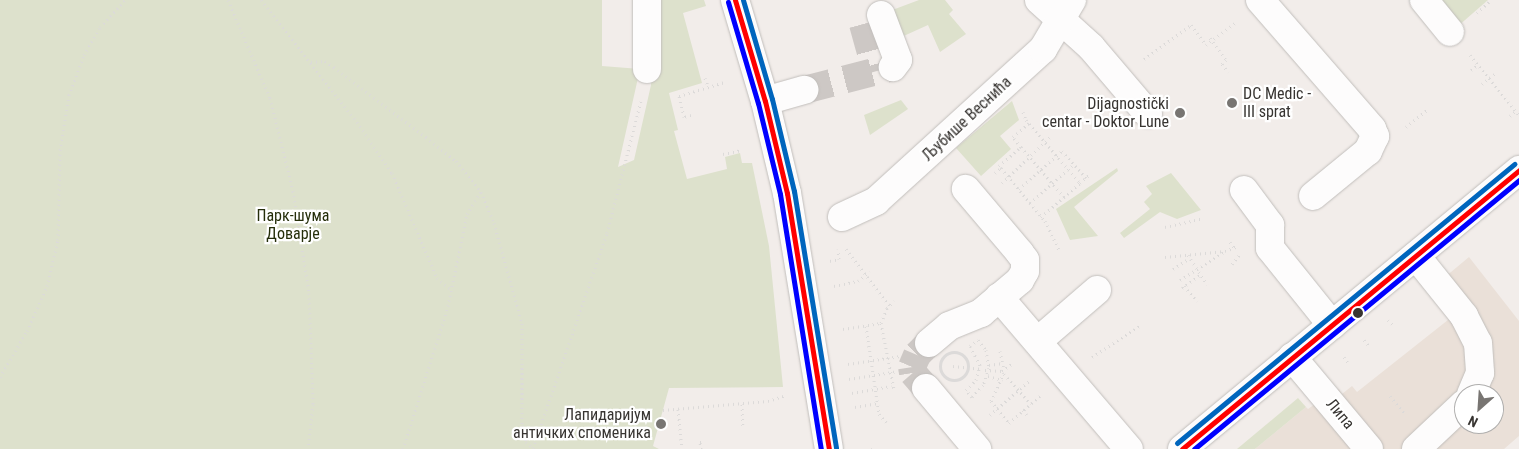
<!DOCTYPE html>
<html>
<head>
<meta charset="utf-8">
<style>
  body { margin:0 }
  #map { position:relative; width:1519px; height:449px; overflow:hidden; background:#f2edea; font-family:"Roboto Condensed",sans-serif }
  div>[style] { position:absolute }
  .built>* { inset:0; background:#eae0d8 }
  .green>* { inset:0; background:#dde1cc }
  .minor-tunnel>* { height:28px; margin-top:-14px; transform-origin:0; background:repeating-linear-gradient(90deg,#cdc8c5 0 28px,transparent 0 42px) }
  .path>* { height:3px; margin-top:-1.5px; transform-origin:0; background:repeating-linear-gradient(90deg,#dcdad9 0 1px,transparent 0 5px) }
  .path>.ring { margin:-1.5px; padding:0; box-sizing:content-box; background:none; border:3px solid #dcdad9; border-radius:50% }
  .roads { filter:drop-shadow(0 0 1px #c1bebb) drop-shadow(0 0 1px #c1bebb) }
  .minor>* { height:28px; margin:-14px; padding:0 14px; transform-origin:14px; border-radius:14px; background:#fdfcfc }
  .major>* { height:28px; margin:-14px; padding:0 14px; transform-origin:14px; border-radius:14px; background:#fdfcfc }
  .bus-1>* { height:5px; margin:-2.5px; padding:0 2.5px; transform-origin:2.5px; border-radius:2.5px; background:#f00 }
  .bus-2>* { height:5px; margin:-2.5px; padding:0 2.5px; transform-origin:2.5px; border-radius:2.5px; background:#00f }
  .bus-3>* { height:5px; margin:-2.5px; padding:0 2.5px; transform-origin:2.5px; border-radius:2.5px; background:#0065bd }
  .dots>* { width:14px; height:14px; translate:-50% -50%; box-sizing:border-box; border:2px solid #fff; border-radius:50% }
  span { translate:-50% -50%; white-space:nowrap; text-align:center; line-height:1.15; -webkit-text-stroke:4.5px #fff; paint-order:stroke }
  .poi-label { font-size:16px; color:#373431 }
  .left { translate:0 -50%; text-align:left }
  .right { translate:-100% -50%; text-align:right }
  .street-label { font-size:16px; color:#373431 }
  .park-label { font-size:16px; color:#252e0a }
  .north { position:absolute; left:1454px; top:384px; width:50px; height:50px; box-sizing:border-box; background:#fff; border:1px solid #afaead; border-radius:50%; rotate:206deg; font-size:14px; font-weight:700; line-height:20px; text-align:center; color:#373431 }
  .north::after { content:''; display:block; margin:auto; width:18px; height:22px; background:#787572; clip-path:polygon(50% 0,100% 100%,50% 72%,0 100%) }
</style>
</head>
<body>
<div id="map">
  <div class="built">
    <div style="clip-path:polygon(evenodd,1469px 257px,1519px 321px,1519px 436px,1504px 449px,1255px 449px,1306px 407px,1308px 409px,1315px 404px,1318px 407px,1339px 389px,1342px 394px,1352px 386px,1357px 392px,1453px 316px,1445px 277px,1469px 257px,1464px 394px,1494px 394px,1494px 424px,1464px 424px,1464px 394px)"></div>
  </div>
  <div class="green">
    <div style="clip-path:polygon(0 0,602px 0,602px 66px,640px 69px,618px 167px,634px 160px,651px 85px,655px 0,704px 0,706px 6px,683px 13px,702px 83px,669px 93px,678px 130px,674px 131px,687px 179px,727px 169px,725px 157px,740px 153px,742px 163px,752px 163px,769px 246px,783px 387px,669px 388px,653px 446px,659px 449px,0 449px)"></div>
    <div style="clip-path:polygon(919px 0,945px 0,953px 10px,949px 14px,966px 34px,940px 52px,928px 25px,897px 39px,887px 12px)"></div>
    <div style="clip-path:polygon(1437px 0,1488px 0,1457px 27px)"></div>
    <div style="clip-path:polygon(901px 100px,908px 109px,870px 135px,864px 115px)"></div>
    <div style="clip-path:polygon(1012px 101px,1019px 120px,1000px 136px,1011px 149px,981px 176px,956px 148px)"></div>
    <div style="clip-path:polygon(1117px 168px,1118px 171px,1074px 207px,1098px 236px,1070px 240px,1056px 209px)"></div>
    <div style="clip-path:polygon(1171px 173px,1201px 210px,1177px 219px,1160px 212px,1124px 238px,1120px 233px,1150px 209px,1144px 202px,1152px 194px,1146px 186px)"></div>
    <div style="clip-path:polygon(1298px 398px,1306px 407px,1255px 449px,1237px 449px)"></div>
  </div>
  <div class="minor-tunnel">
    <div style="left:863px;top:24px;width:49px;rotate:74.5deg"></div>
    <div style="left:804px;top:90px;width:92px;rotate:-14.5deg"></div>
    <div style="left:926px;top:388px;width:20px;rotate:-131deg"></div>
    <div style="left:913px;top:373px;width:6px;rotate:-99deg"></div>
    <div style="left:912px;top:367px;width:13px;rotate:-67deg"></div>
    <div style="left:917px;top:355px;width:17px;rotate:-45deg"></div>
  </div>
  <div class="path">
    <div style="left:228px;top:0;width:107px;rotate:66.8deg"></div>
    <div style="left:270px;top:98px;width:96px;rotate:76.1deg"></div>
    <div style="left:293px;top:191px;width:103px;rotate:81.1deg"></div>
    <div style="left:309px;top:293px;width:111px;rotate:87.9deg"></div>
    <div style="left:313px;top:404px;width:45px;rotate:96.3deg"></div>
    <div style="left:261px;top:0;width:150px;rotate:51.8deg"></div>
    <div style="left:354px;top:118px;width:67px;rotate:55.4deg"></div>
    <div style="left:392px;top:173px;width:114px;rotate:66.8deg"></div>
    <div style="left:437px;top:278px;width:19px;rotate:39deg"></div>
    <div style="left:1477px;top:13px;width:19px;rotate:-43deg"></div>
    <div style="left:1210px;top:38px;width:27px;rotate:54deg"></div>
    <div style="left:1226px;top:60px;width:6px;rotate:135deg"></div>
    <div style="left:1222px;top:64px;width:10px;rotate:53deg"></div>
    <div style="left:1470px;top:55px;width:77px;rotate:50.8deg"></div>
    <div style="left:1144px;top:59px;width:58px;rotate:-35.9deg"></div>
    <div style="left:1191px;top:25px;width:25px;rotate:53deg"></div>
    <div style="left:1206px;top:45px;width:39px;rotate:-37deg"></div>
    <div style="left:311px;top:62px;width:14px;rotate:-4deg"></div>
    <div style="left:325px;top:61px;width:11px;rotate:34deg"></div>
    <div style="left:334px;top:67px;width:116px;rotate:37.3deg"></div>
    <div style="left:426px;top:137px;width:38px;rotate:39deg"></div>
    <div style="left:456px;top:161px;width:40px;rotate:51deg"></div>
    <div style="left:481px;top:192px;width:34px;rotate:67deg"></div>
    <div style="left:494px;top:223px;width:104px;rotate:74.4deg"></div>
    <div style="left:522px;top:323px;width:102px;rotate:90deg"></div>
    <div style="left:522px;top:425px;width:17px;rotate:77deg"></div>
    <div style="left:526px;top:442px;width:10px;rotate:37deg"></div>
    <div style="left:1471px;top:70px;width:9px;rotate:-36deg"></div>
    <div style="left:705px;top:78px;width:9px;rotate:69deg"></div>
    <div style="left:1482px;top:84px;width:18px;rotate:-38deg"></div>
    <div style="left:1023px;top:112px;width:9px;rotate:69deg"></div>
    <div style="left:1026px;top:120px;width:83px;rotate:49.4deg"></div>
    <div style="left:1080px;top:183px;width:13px;rotate:-42deg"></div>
    <div style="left:691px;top:115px;width:7px;rotate:164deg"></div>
    <div style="left:684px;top:117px;width:22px;rotate:-103deg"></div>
    <div style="left:679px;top:96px;width:48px;rotate:-16.9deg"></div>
    <div style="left:1510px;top:116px;width:8px;rotate:-40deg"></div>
    <div style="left:1406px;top:127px;width:27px;rotate:-39deg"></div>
    <div style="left:1021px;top:147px;width:66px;rotate:49.3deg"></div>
    <div style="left:723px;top:154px;width:19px;rotate:-12deg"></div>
    <div style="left:1001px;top:168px;width:69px;rotate:50.3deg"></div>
    <div style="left:1045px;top:221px;width:32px;rotate:64deg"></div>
    <div style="left:995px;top:173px;width:8px;rotate:-40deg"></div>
    <div style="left:1001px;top:168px;width:3px;rotate:-135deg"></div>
    <div style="left:999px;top:166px;width:29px;rotate:-41deg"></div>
    <div style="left:1021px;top:147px;width:13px;rotate:-129deg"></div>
    <div style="left:1013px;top:137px;width:21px;rotate:-41deg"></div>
    <div style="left:1002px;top:183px;width:66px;rotate:-43.8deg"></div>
    <div style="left:1019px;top:189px;width:57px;rotate:-41.5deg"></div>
    <div style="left:1062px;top:151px;width:36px;rotate:48deg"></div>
    <div style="left:1030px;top:203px;width:59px;rotate:-41.6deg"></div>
    <div style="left:1041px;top:217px;width:52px;rotate:-41.1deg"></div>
    <div style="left:1165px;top:227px;width:39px;rotate:-13deg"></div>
    <div style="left:1230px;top:242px;width:7px;rotate:56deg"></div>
    <div style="left:846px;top:249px;width:71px;rotate:52.5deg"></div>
    <div style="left:1188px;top:255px;width:35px;rotate:57deg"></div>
    <div style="left:1165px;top:257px;width:60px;rotate:-5.7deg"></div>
    <div style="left:1225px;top:251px;width:14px;rotate:-21deg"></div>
    <div style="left:830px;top:261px;width:9px;rotate:-13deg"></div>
    <div style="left:839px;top:259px;width:10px;rotate:-96deg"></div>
    <div style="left:1232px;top:264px;width:13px;rotate:-51deg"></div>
    <div style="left:1173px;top:269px;width:20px;rotate:-33deg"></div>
    <div style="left:1180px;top:280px;width:52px;rotate:-32.5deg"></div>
    <div style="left:834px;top:286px;width:25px;rotate:-12deg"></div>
    <div style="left:858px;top:281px;width:15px;rotate:-37deg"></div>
    <div style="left:1184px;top:286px;width:20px;rotate:49deg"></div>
    <div style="left:1182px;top:288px;width:24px;rotate:-36deg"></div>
    <div style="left:1388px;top:320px;width:8px;rotate:45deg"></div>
    <div style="left:881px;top:323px;width:67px;rotate:78.9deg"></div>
    <div style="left:866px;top:326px;width:89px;rotate:81.6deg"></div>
    <div style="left:879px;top:414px;width:11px;rotate:49deg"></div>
    <div style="left:843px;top:329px;width:38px;rotate:-9deg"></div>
    <div style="left:881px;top:323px;width:16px;rotate:-68deg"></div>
    <div style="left:887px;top:308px;width:10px;rotate:-45deg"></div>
    <div style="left:978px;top:340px;width:13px;rotate:51deg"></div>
    <div style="left:986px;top:350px;width:18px;rotate:81deg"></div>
    <div style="left:989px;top:368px;width:18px;rotate:109deg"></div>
    <div style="left:983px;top:385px;width:16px;rotate:133deg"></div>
    <div style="left:972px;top:397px;width:9px;rotate:-131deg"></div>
    <div style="left:966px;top:390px;width:14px;rotate:-45deg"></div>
    <div style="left:976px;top:380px;width:16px;rotate:-75deg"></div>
    <div style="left:980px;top:365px;width:21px;rotate:-118deg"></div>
    <div style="left:970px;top:346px;width:10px;rotate:-37deg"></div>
    <div style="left:1364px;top:340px;width:8px;rotate:50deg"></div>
    <div style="left:1000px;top:351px;width:19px;rotate:78deg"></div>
    <div class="ring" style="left:940px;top:352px;width:25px;height:25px"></div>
    <div style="left:1092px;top:357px;width:59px;rotate:-33.1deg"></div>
    <div style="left:1344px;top:357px;width:7px;rotate:56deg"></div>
    <div style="left:848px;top:364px;width:53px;rotate:-8.7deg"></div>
    <div style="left:989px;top:365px;width:14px;rotate:-8deg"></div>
    <div style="left:953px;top:366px;width:27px;rotate:6deg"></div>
    <div style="left:985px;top:370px;width:17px;rotate:3deg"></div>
    <div style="left:1002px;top:371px;width:14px;rotate:-36deg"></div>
    <div style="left:1004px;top:373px;width:31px;rotate:115deg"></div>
    <div style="left:991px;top:401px;width:28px;rotate:51deg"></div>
    <div style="left:1009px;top:423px;width:43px;rotate:-41.2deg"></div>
    <div style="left:1004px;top:374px;width:40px;rotate:48deg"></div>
    <div style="left:988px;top:376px;width:15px;rotate:16deg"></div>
    <div style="left:0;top:377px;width:53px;rotate:-59.6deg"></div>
    <div style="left:27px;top:331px;width:49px;rotate:-66deg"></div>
    <div style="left:47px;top:286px;width:47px;rotate:-76.6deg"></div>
    <div style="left:58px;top:240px;width:90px;rotate:-88.7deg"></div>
    <div style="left:60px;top:150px;width:56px;rotate:-80.7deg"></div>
    <div style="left:69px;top:95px;width:43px;rotate:-69.4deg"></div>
    <div style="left:84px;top:55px;width:32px;rotate:-60deg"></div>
    <div style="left:100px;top:27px;width:37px;rotate:-47deg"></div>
    <div style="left:849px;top:379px;width:50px;rotate:-9.3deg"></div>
    <div style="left:852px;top:393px;width:40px;rotate:-10deg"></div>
    <div style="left:1390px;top:396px;width:23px;rotate:50deg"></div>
    <div style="left:742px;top:404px;width:23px;rotate:88deg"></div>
    <div style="left:855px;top:407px;width:22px;rotate:-10deg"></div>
    <div style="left:678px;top:409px;width:40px;rotate:84.3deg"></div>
    <div style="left:663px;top:410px;width:105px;rotate:-4.9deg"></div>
    <div style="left:768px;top:401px;width:19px;rotate:-18deg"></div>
    <div style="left:1023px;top:410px;width:6px;rotate:51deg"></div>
    <div style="left:990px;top:415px;width:52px;rotate:-41.1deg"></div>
    <div style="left:533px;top:448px;width:227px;rotate:-71deg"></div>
    <div style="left:607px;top:233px;width:136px;rotate:-75.6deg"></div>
    <div style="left:403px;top:449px;width:150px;rotate:-72.5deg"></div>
    <div style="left:448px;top:306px;width:94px;rotate:-78.3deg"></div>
    <div style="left:467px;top:214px;width:26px;rotate:-58deg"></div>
    <div style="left:701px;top:449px;width:7px;rotate:-98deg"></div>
    <div style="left:700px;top:442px;width:4px"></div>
    <div style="left:872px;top:449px;width:1px;rotate:-45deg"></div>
  </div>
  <div class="roads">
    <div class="minor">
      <div style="left:647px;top:0;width:69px;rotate:90deg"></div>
      <div style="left:735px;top:0;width:105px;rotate:73.5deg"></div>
      <div style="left:765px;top:101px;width:95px;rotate:76.6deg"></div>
      <div style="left:787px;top:193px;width:259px;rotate:80.7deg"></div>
      <div style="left:1039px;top:0;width:70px;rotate:42.1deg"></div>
      <div style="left:1091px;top:47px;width:88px;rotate:49.6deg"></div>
      <div style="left:1260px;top:0;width:171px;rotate:49deg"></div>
      <div style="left:1372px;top:129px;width:8px;rotate:67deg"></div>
      <div style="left:1375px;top:136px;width:17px;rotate:115deg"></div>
      <div style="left:1368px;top:151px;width:71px;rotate:140.7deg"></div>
      <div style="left:1424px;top:0;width:41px;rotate:50.9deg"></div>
      <div style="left:881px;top:15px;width:48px;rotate:69.3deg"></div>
      <div style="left:898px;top:60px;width:9px;rotate:126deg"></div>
      <div style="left:765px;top:101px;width:41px;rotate:-15.8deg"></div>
      <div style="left:1244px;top:190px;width:44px;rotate:53.4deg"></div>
      <div style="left:1270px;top:225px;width:23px;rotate:90deg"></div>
      <div style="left:1270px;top:248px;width:99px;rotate:51.2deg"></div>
      <div style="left:842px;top:217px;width:38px;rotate:-25deg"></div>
      <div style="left:876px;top:201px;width:226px;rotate:-42.3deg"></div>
      <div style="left:1043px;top:49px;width:57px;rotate:-59.4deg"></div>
      <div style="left:1416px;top:256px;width:77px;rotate:51.3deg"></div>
      <div style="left:1464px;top:316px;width:30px;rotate:63deg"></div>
      <div style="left:1478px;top:343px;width:30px;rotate:86deg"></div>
      <div style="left:1480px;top:373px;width:23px;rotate:113deg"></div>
      <div style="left:999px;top:297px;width:200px;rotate:49.5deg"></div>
      <div style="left:1038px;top:341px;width:78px;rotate:-40.8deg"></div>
      <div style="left:929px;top:343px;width:26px;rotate:-40deg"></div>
      <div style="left:949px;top:326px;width:35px;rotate:-22deg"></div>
      <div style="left:981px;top:313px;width:51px;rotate:-40.2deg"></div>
      <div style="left:1020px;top:280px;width:10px;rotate:-61deg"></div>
      <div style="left:1025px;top:271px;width:11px;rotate:-90deg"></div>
      <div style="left:1025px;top:260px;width:9px;rotate:-126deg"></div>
      <div style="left:1020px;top:253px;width:84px;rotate:-130.2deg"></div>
      <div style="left:1292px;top:357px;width:120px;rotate:50.1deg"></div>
      <div style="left:926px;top:388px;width:80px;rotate:50.1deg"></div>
      <div style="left:1416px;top:449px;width:66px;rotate:-43.2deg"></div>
    </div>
    <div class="major">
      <div style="left:1182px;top:449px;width:438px;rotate:-39.6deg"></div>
    </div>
  </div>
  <div class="bus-1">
    <div style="left:735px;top:0;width:105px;rotate:73.5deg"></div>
    <div style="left:765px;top:101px;width:95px;rotate:76.6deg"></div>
    <div style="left:787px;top:193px;width:259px;rotate:80.7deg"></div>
    <div style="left:1182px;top:449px;width:438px;rotate:-39.6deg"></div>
  </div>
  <div class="bus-2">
    <div style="left:728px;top:2px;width:105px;rotate:73.5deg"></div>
    <div style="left:758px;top:103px;width:94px;rotate:76.4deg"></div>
    <div style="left:780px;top:194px;width:258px;rotate:80.9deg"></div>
    <div style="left:1194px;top:449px;width:422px;rotate:-39.6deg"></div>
  </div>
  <div class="bus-3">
    <div style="left:743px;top:0;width:103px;rotate:73.7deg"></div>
    <div style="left:772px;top:99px;width:95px;rotate:76.6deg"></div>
    <div style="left:794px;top:191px;width:260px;rotate:80.7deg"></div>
    <div style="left:1177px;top:443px;width:438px;rotate:-39.6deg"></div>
  </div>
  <div class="dots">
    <div style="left:1232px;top:103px;background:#787572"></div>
    <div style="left:1180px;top:113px;background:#787572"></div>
    <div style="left:1358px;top:313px;background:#373431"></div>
    <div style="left:661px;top:424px;background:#787572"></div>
  </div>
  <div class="poi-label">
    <span class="left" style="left:1243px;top:103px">DC Medic -<br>III sprat</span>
    <span class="right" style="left:1169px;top:113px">Dijagnostički<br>centar - Doktor Lune</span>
    <span class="right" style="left:651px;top:424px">Лапидаријум<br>античких споменика</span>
  </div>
  <div class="street-label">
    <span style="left:967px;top:119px;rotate:-43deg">Љубише Веснића</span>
    <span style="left:1340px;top:414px;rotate:50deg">Липа</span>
  </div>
  <div class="park-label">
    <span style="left:293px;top:225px">Парк-шума<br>Доварје</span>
  </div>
  <div class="north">N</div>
</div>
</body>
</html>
